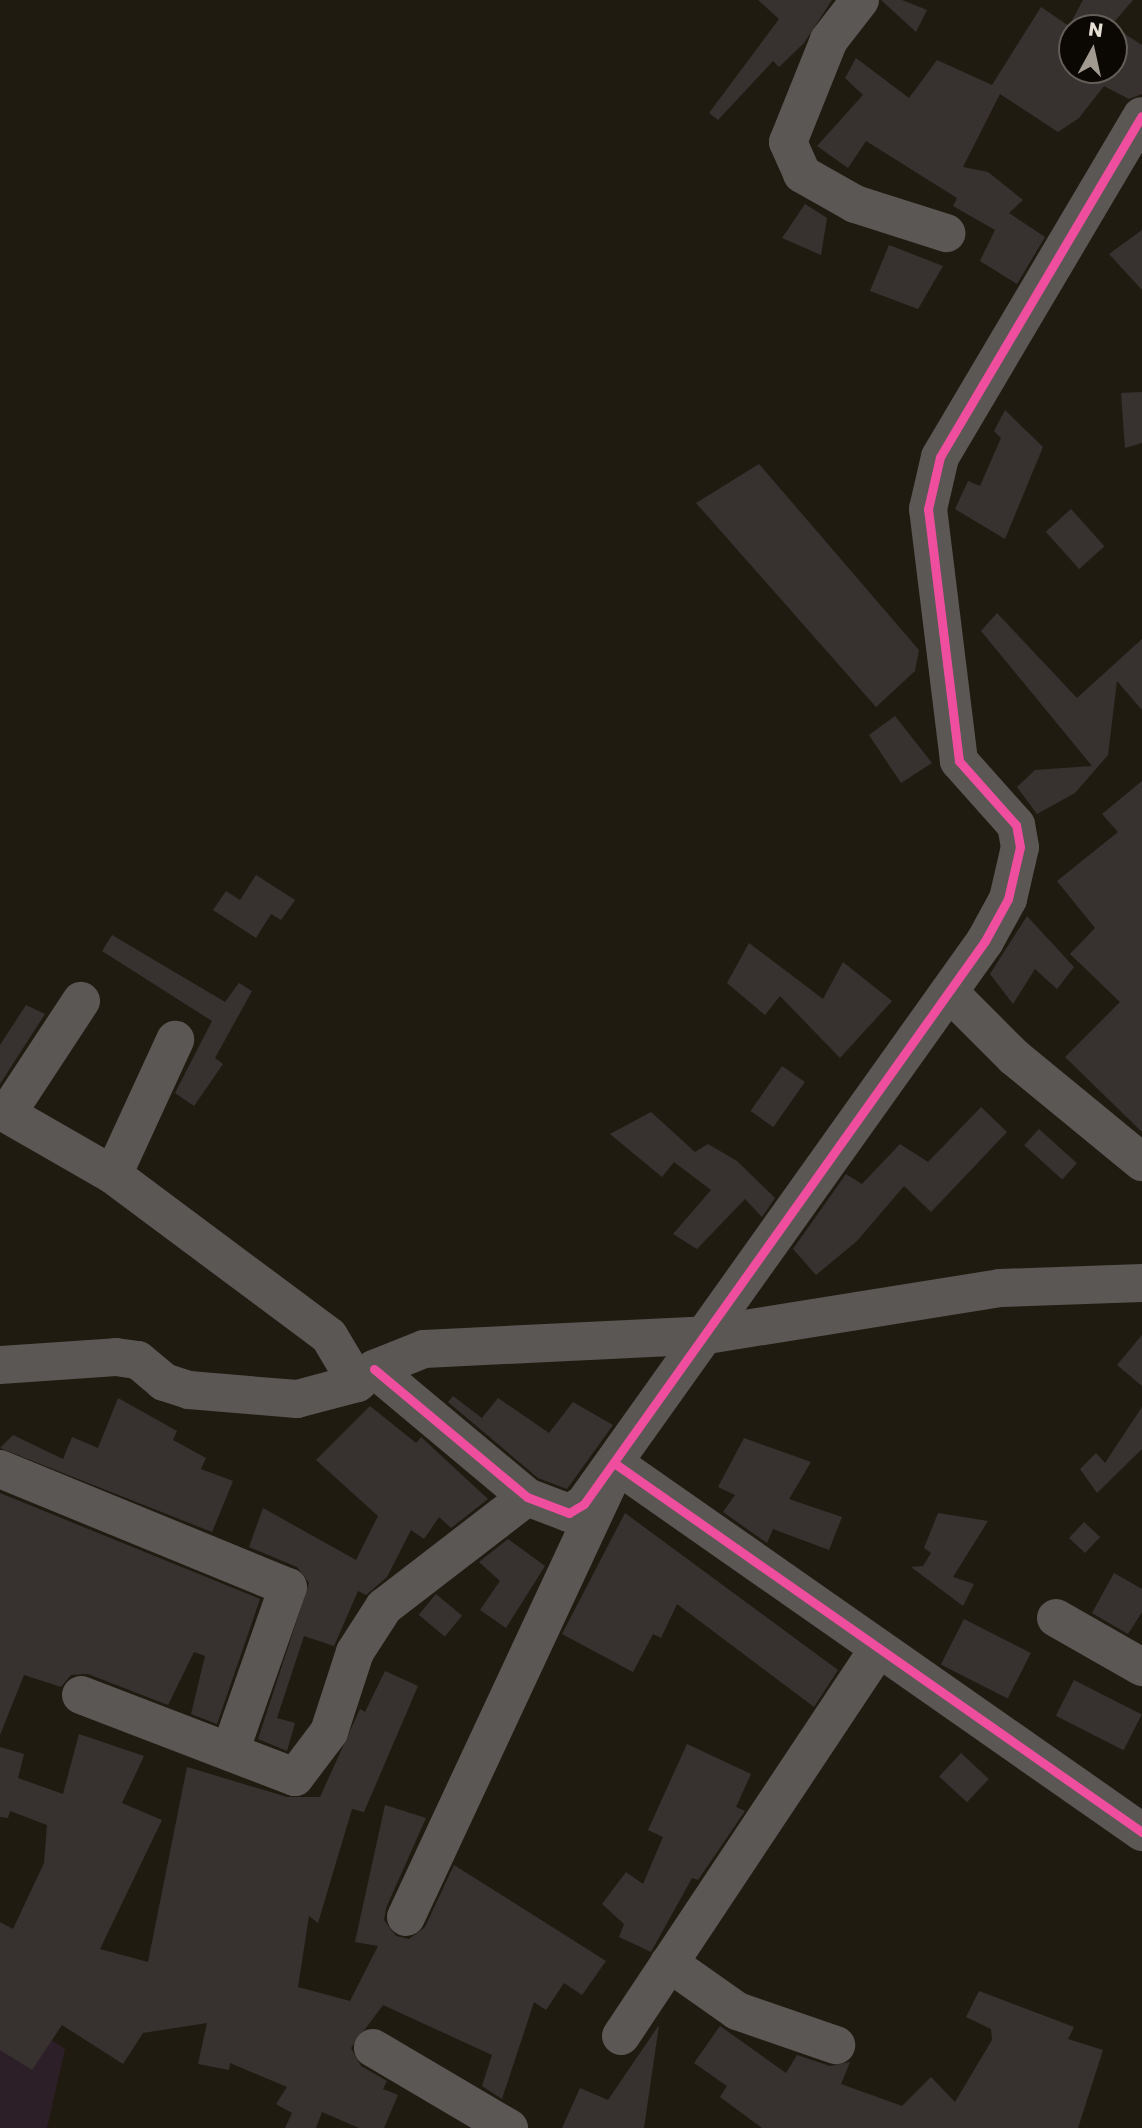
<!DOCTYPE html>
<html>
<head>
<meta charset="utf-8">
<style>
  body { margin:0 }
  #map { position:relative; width:1142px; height:2128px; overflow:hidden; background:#201b11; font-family:Poppins,sans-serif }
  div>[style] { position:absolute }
  .industrial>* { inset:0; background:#2d1f27 }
  .building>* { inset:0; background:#373230; transform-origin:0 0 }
  .minor>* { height:38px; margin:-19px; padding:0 19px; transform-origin:19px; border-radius:19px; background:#5a5754 }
  .cycleway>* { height:9px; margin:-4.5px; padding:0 4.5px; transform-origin:4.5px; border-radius:4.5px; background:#ef4d9e }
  span { translate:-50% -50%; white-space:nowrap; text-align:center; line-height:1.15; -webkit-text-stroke:5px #0b0803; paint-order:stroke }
  .north { position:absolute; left:1058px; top:14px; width:70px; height:70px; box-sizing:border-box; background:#0b0803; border:2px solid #625e57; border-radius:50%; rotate:8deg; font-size:19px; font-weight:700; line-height:28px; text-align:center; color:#e5dfd4 }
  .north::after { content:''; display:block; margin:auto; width:24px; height:32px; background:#a09a90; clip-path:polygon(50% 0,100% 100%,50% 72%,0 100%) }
</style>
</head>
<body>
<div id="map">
  <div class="industrial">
    <div style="clip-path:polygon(0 2005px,65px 2049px,47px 2128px,0 2128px)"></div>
  </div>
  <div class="building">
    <div style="clip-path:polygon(758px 0,832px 0,804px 43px,779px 67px,773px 61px,718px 120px,709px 113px,779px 19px)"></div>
    <div style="clip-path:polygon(881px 0,902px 0,927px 10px,916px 32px)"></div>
    <div style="clip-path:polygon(1083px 0,1133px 0,1109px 28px,1072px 28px,1072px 70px,1114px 70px,1114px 27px,1142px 45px,1142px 94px,1129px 99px,1104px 86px,1079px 118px,1058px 132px,1000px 94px,963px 167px,988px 172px,1023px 200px,1009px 213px,1045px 237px,1017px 284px,980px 261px,995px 230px,953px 206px,957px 198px,866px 141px,848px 168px,817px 146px,863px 95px,845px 78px,856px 58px,909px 98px,937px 60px,992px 85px,1041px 7px,1069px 26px)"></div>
    <div style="clip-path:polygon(805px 204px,827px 218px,821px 255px,782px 238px)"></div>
    <div style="clip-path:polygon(1142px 230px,1142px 290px,1109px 254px)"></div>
    <div style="clip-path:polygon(889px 245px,943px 266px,918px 309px,870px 291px)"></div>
    <div style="clip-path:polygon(1142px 392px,1142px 443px,1125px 448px,1121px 393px)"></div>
    <div style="clip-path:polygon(1005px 410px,1043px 447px,1005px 539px,955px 509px,968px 481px,980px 486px,1001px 438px,994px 431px)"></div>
    <div style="clip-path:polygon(759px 464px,919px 650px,915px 671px,876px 707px,696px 503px)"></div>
    <div style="left:1071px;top:509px;width:50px;height:34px;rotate:48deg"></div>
    <div style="clip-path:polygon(997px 613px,1077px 698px,1142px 639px,1142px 710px,1117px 681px,1108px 755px,1075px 793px,1037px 814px,1017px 787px,1035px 770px,1092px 766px,981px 631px)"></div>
    <div style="clip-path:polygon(895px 716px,932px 763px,901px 783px,869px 735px)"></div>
    <div style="clip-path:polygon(1142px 781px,1142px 1132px,1065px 1057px,1120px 1002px,1070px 954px,1095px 928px,1057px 881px,1118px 832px,1102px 814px)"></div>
    <div style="clip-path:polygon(256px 875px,295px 900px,281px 920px,271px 914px,256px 938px,213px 910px,226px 891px,240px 900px)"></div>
    <div style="clip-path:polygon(1027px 916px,1074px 967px,1057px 989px,1035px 969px,1013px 1004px,990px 974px)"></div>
    <div style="clip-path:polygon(112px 935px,225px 1002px,239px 983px,252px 991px,215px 1058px,223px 1064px,194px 1106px,175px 1093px,212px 1021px,102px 951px)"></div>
    <div style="clip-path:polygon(749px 943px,823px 999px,843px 962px,892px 1001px,840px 1058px,780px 996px,765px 1015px,727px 983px)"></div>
    <div style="clip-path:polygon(26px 1005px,45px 1014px,0 1084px,0 1045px)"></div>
    <div style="left:782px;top:1066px;width:28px;height:55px;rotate:35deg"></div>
    <div style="clip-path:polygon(981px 1107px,1007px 1132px,931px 1212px,904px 1186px,857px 1241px,816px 1275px,793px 1249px,846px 1174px,862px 1184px,900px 1144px,928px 1162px)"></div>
    <div style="clip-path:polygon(651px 1112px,695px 1152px,708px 1144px,737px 1161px,775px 1198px,762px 1217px,745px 1199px,697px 1249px,673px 1234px,711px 1190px,674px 1162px,662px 1177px,610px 1134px)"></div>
    <div style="left:1039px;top:1129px;width:51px;height:22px;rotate:42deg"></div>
    <div style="clip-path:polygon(1142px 1335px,1142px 1386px,1117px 1365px)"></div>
    <div style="clip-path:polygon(453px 1396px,482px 1418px,498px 1398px,549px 1433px,573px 1402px,613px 1425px,567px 1489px,538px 1478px,448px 1402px)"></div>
    <div style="clip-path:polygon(118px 1398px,177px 1431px,173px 1440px,206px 1458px,201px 1469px,233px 1481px,212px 1532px,0 1448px,13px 1435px,63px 1459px,72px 1437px,98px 1448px)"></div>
    <div style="clip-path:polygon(370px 1406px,416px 1443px,421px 1437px,488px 1499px,451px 1528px,439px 1517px,424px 1539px,411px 1530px,387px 1577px,366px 1595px,358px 1591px,334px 1646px,304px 1636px,277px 1718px,295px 1723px,287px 1751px,258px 1739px,309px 1583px,297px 1567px,249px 1547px,263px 1508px,356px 1560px,378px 1516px,316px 1460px)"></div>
    <div style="clip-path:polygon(1142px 1407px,1142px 1449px,1097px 1493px,1080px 1469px,1096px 1453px,1105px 1463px)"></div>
    <div style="clip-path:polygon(744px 1438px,811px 1462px,789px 1499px,842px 1517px,829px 1550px,773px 1529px,767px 1543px,723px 1512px,735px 1495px,718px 1487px)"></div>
    <div style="clip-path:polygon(0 1493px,260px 1599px,217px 1724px,191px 1714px,205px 1656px,194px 1652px,168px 1705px,88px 1674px,71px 1675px,61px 1687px,24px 1675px,0 1735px)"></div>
    <div style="clip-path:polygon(625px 1513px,838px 1670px,814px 1707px,677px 1604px,661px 1638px,653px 1634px,633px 1672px,562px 1634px)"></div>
    <div style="clip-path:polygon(938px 1513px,988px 1521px,953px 1577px,974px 1584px,963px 1606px,911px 1567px,923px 1566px,931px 1553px,924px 1548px)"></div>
    <div style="left:1084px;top:1522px;width:22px;height:22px;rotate:43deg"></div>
    <div style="clip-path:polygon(508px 1539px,545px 1566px,506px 1628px,480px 1610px,500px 1581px,479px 1562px)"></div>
    <div style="clip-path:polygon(1114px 1573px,1142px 1589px,1142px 1612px,1128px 1634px,1092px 1613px)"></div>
    <div style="left:436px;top:1594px;width:34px;height:27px;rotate:40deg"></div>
    <div style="left:964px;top:1619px;width:75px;height:51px;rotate:27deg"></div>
    <div style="clip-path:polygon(385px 1671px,418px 1686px,364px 1812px,352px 1809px,318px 1923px,309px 1916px,298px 1987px,350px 2001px,378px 1946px,355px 1942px,385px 1805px,426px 1818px,386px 1908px,384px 1920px,396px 1936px,409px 1939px,425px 1927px,454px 1865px,606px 1961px,582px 1995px,564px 1983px,546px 2010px,534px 2002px,502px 2099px,482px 2086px,492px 2055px,383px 2005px,351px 2048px,361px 2066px,387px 2081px,383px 2089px,398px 2095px,384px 2128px,359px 2128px,322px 2112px,316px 2128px,285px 2128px,292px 2113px,276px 2104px,287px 2087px,230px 2063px,229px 2070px,198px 2064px,207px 2023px,143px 2033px,123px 2064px,62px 2025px,32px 2070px,0 2050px,0 1922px,13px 1929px,44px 1863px,47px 1825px,10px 1811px,8px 1818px,0 1817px,0 1747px,24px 1754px,18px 1778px,63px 1794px,79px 1734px,144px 1756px,122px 1803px,162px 1820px,100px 1949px,148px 1962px,187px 1767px,287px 1797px,320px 1797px,360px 1709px,365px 1712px)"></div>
    <div style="left:1074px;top:1680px;width:76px;height:40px;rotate:27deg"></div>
    <div style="clip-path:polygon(687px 1744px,751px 1774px,736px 1807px,745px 1811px,698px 1880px,692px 1878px,651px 1952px,619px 1937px,624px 1924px,602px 1904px,626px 1872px,643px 1884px,663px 1837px,648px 1830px)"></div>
    <div style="left:961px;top:1753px;width:38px;height:32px;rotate:43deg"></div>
    <div style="clip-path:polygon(979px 1991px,1074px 2027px,1068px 2039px,1103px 2050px,1078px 2128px,762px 2128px,720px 2097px,727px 2086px,694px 2063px,720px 2026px,786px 2073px,797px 2055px,830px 2066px,850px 2062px,841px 2084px,902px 2106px,931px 2077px,955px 2102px,992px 2040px,991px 2029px,966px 2017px)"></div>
    <div style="clip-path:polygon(659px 2025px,644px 2128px,562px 2128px,580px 2088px,608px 2100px)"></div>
  </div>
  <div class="minor">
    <div style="left:860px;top:0;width:51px;rotate:127.8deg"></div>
    <div style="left:829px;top:40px;width:110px;rotate:111.9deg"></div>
    <div style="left:788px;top:142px;width:35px;rotate:66deg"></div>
    <div style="left:802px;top:174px;width:61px;rotate:29.5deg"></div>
    <div style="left:855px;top:204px;width:96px;rotate:17.7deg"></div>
    <div style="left:949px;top:992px;width:92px;rotate:45deg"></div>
    <div style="left:1014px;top:1057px;width:166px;rotate:39.4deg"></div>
    <div style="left:0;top:1110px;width:130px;rotate:29.9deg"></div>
    <div style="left:113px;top:1175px;width:269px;rotate:36.7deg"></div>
    <div style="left:329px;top:1336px;width:55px;rotate:59.2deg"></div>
    <div style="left:8px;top:1112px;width:133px;rotate:-56.7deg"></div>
    <div style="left:113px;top:1175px;width:149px;rotate:-65.3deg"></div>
    <div style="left:0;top:1365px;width:116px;rotate:-3.9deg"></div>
    <div style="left:116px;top:1357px;width:22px;rotate:8deg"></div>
    <div style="left:138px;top:1360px;width:34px;rotate:40deg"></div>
    <div style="left:164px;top:1382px;width:26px;rotate:18deg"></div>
    <div style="left:189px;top:1390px;width:108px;rotate:4.8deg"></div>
    <div style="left:297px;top:1399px;width:62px;rotate:-14.9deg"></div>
    <div style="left:357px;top:1383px;width:22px;rotate:-39deg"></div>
    <div style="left:374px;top:1369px;width:54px;rotate:-21.8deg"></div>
    <div style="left:424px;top:1349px;width:283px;rotate:-2.8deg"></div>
    <div style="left:707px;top:1335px;width:297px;rotate:-9.1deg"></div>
    <div style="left:1000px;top:1288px;width:142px;rotate:-2deg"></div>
    <div style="left:374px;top:1369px;width:199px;rotate:39.9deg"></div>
    <div style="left:527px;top:1497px;width:45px;rotate:20.9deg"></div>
    <div style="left:569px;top:1513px;width:17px;rotate:-31deg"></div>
    <div style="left:584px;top:1504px;width:691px;rotate:-54.54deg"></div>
    <div style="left:985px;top:941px;width:48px;rotate:-61.3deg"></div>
    <div style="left:1008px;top:899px;width:53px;rotate:-77deg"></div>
    <div style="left:1020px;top:847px;width:22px;rotate:-100deg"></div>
    <div style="left:1016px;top:825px;width:86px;rotate:-131.7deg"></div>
    <div style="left:959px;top:761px;width:254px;rotate:-97deg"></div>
    <div style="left:928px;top:509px;width:53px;rotate:-77deg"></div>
    <div style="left:940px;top:457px;width:396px;rotate:-59.4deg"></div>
    <div style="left:617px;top:1465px;width:641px;rotate:34.96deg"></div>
    <div style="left:0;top:1469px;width:311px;rotate:22.3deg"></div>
    <div style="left:288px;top:1587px;width:175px;rotate:109.4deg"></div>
    <div style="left:1056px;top:1618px;width:99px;rotate:29.7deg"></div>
    <div style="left:81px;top:1695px;width:229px;rotate:21deg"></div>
    <div style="left:295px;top:1777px;width:56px;rotate:-52.9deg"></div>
    <div style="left:329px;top:1732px;width:84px;rotate:-72deg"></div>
    <div style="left:355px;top:1652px;width:54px;rotate:-57.2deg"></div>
    <div style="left:384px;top:1607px;width:180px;rotate:-37.6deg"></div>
    <div style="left:406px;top:1917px;width:476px;rotate:-65deg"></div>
    <div style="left:669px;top:1963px;width:83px;rotate:35.2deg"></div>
    <div style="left:737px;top:2011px;width:105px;rotate:19deg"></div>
    <div style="left:621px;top:2036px;width:462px;rotate:-56.4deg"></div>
    <div style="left:373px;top:2048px;width:158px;rotate:30.5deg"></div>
  </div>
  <div class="cycleway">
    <div style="left:374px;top:1369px;width:199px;rotate:39.9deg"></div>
    <div style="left:527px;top:1497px;width:45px;rotate:20.9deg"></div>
    <div style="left:569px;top:1513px;width:17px;rotate:-31deg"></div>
    <div style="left:584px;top:1504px;width:691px;rotate:-54.54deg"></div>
    <div style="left:985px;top:941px;width:48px;rotate:-61.3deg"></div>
    <div style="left:1008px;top:899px;width:53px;rotate:-77deg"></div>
    <div style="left:1020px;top:847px;width:22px;rotate:-100deg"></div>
    <div style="left:1016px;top:825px;width:86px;rotate:-131.7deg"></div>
    <div style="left:959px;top:761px;width:254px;rotate:-97deg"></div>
    <div style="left:928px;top:509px;width:53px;rotate:-77deg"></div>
    <div style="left:940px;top:457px;width:396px;rotate:-59.4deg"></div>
    <div style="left:617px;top:1465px;width:641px;rotate:34.96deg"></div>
  </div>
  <div class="north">N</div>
</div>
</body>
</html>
